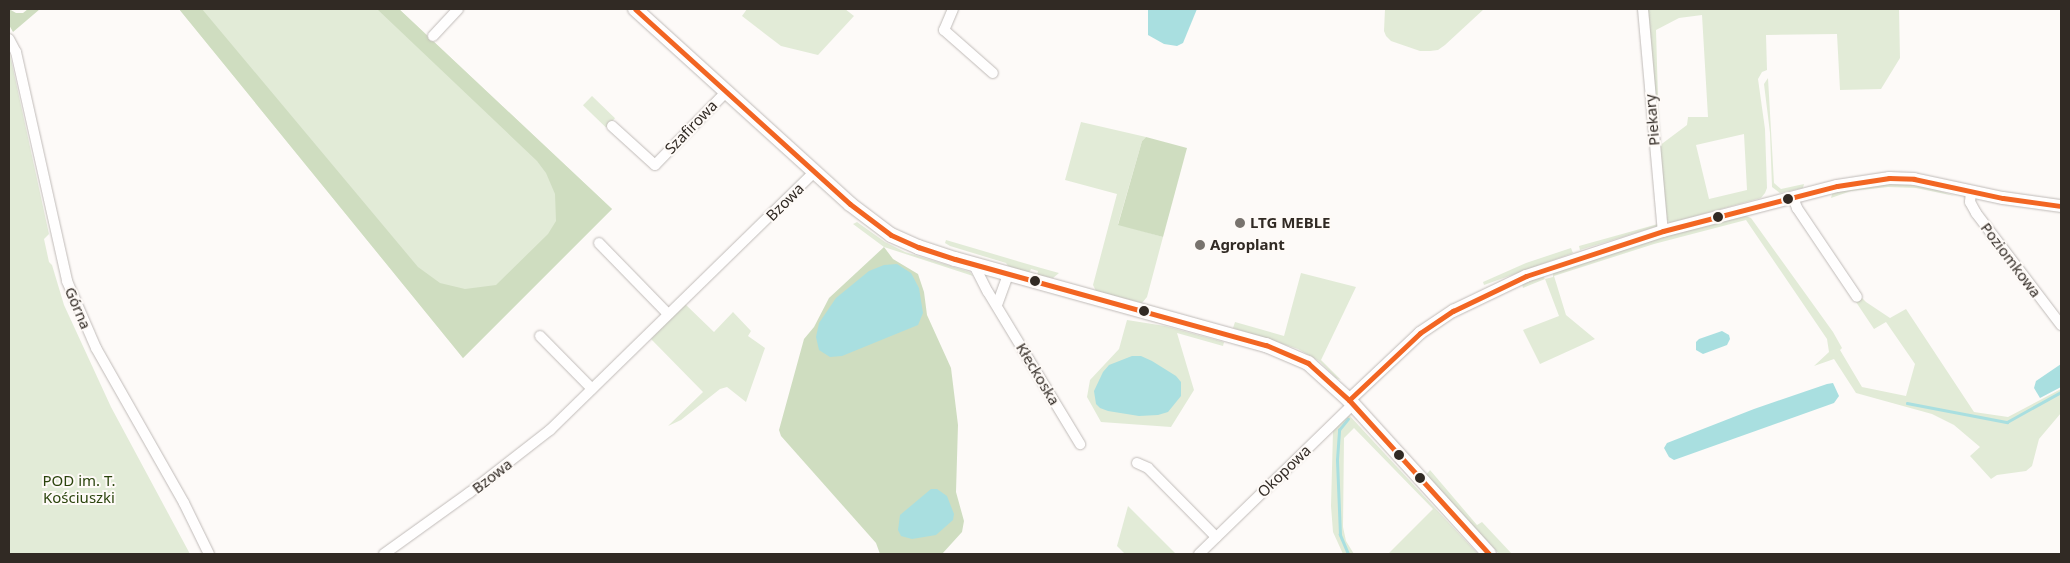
<!DOCTYPE html>
<html>
<head>
<meta charset="utf-8">
<style>
  body { margin:0 }
  #map { position:relative; width:2070px; height:563px; overflow:hidden; background:#fdfaf8; font-family:"Noto Sans",sans-serif }
  div>[style] { position:absolute }
  .green>* { inset:0; background:#e2ebd7; transform-origin:0 0 }
  .forest>* { inset:0; background:#cfddc0 }
  .water>* { inset:0; background:#a9dfe0 }
  .stream>* { height:2.5px; margin:-1.25px; padding:0 1.25px; transform-origin:1.25px; border-radius:1.25px; background:#a9dfe0 }
  .roads { filter:drop-shadow(0 0 1px #c0bbb8) drop-shadow(0 0 1px #c0bbb8) }
  .minor>* { height:10px; margin:-5px; padding:0 5px; transform-origin:5px; border-radius:5px; background:#fffefe }
  .tertiary>* { height:12px; margin:-6px; padding:0 6px; transform-origin:6px; border-radius:6px; background:#fffefe }
  .secondary>* { height:14px; margin:-7px; padding:0 7px; transform-origin:7px; border-radius:7px; background:#fffefe }
  .bus-1>* { height:5px; margin:-2.5px; padding:0 2.5px; transform-origin:2.5px; border-radius:2.5px; background:#f26522 }
  .dots>* { width:14px; height:14px; translate:-50% -50%; box-sizing:border-box; border:2px solid #fefaf7; border-radius:50% }
  span { translate:-50% -50%; white-space:nowrap; text-align:center; line-height:1.15; -webkit-text-stroke:4px #fefaf7; paint-order:stroke }
  .street-label { font-size:15px; color:#312a24 }
  .poi-label { font-size:15px; color:#312a24; font-weight:700 }
  .left { translate:0 -50%; text-align:left }
  .park-label { font-size:15px; color:#2b440d }
  .frame { position:absolute; inset:0; border:10px solid #312a24; pointer-events:none }
</style>
</head>
<body>
<div id="map">
  <div class="green">
    <div style="clip-path:polygon(179px 9px,399px 9px,612px 209px,463px 358px)"></div>
    <div style="clip-path:polygon(747px 9px,845px 9px,854px 16px,818px 55px,781px 46px,742px 16px)"></div>
    <div style="clip-path:polygon(1385px 9px,1484px 9px,1445px 45px,1438px 50px,1430px 51px,1420px 51px,1391px 41px,1386px 36px,1384px 31px)"></div>
    <div style="clip-path:polygon(evenodd,1646px 9px,1899px 9px,1900px 58px,1881px 89px,1840px 90px,1837px 34px,1766px 35px,1767px 70px,1762px 72px,1758px 79px,1765px 129px,1767px 188px,1765px 193px,1761px 198px,1670px 223px,1667px 220px,1659px 146px,1687px 125px,1688px 117px,1708px 117px,1702px 15px,1679px 18px,1656px 30px,1659px 132px,1646px 9px,1744px 134px,1747px 190px,1709px 199px,1696px 145px,1744px 134px)"></div>
    <div style="clip-path:polygon(9px 50px,49px 234px,44px 239px,49px 262px,52px 265px,64px 305px,111px 407px,190px 554px,9px 554px)"></div>
    <div style="clip-path:polygon(1768px 78px,1774px 183px,1781px 189px,1804px 184px,1803px 188px,1780px 193px,1772px 187px,1770px 133px,1764px 84px)"></div>
    <div style="left:592px;top:96px;width:32px;height:13px;rotate:44deg"></div>
    <div style="clip-path:polygon(1081px 122px,1146px 137px,1142px 141px,1118px 224px,1163px 237px,1147px 297px,1142px 303px,1096px 291px,1093px 285px,1117px 194px,1065px 180px)"></div>
    <div style="clip-path:polygon(1895px 183px,1937px 188px,1937px 190px,1955px 196px,1916px 188px,1888px 187px,1851px 191px,1831px 198px,1832px 194px,1850px 188px)"></div>
    <div style="clip-path:polygon(1744px 215px,1751px 218px,1833px 332px,1842px 348px,1840px 350px,1862px 387px,1906px 396px,1915px 364px,1886px 322px,1874px 329px,1856px 302px,1862px 298px,1866px 302px,1890px 318px,1906px 309px,1974px 412px,2008px 417px,2061px 389px,2061px 413px,2039px 439px,2032px 466px,2026px 471px,1997px 475px,1991px 479px,1970px 456px,1980px 447px,1954px 425px,1932px 414px,1856px 393px,1834px 359px,1814px 366px,1829px 352px,1827px 339px,1746px 220px,1654px 244px,1554px 276px,1566px 315px,1595px 339px,1540px 364px,1523px 330px,1559px 316px,1545px 279px,1523px 288px,1522px 284px,1543px 276px,1545px 279px,1553px 277px,1553px 272px,1661px 236px)"></div>
    <div style="clip-path:polygon(857px 222px,885px 242px,905px 252px,970px 272px,973px 276px,884px 247px,853px 224px)"></div>
    <div style="clip-path:polygon(1658px 224px,1658px 226px,1580px 250px,1579px 246px)"></div>
    <div style="clip-path:polygon(946px 240px,1041px 268px,1059px 273px,1053px 278px,1037px 275px,1038px 271px,1031px 269px,1029px 273px,1008px 266px,1006px 263px,950px 246px,945px 243px)"></div>
    <div style="clip-path:polygon(1571px 248px,1573px 253px,1484px 285px,1483px 282px,1526px 263px)"></div>
    <div style="clip-path:polygon(1301px 273px,1356px 287px,1321px 360px,1341px 380px,1336px 378px,1319px 361px,1298px 349px,1233px 328px,1235px 322px,1284px 336px)"></div>
    <div style="clip-path:polygon(685px 304px,714px 332px,733px 312px,751px 331px,748px 336px,765px 348px,746px 402px,727px 387px,720px 389px,681px 420px,668px 426px,703px 392px,651px 339px)"></div>
    <div style="clip-path:polygon(1127px 320px,1165px 326px,1224px 342px,1223px 346px,1177px 333px,1194px 390px,1171px 427px,1101px 422px,1087px 397px,1090px 380px,1119px 349px)"></div>
    <div style="clip-path:polygon(1349px 415px,1435px 508px,1478px 554px,1388px 554px,1433px 509px,1354px 428px,1344px 438px,1343px 527px,1346px 541px,1354px 554px,1343px 554px,1333px 532px,1331px 506px,1333px 431px)"></div>
    <div style="clip-path:polygon(1430px 470px,1477px 525px,1482px 522px,1512px 554px,1499px 554px,1426px 475px)"></div>
    <div style="clip-path:polygon(1128px 506px,1176px 554px,1125px 554px,1117px 546px)"></div>
  </div>
  <div class="forest">
    <div style="clip-path:polygon(9px 9px,16px 13px,23px 13px,28px 9px,40px 9px,13px 32px,9px 25px)"></div>
    <div style="clip-path:polygon(179px 9px,202px 9px,418px 267px,440px 283px,465px 289px,496px 285px,548px 234px,556px 221px,555px 194px,546px 173px,537px 161px,377px 9px,399px 9px,612px 209px,463px 358px)"></div>
    <div style="clip-path:polygon(1146px 137px,1187px 148px,1163px 237px,1118px 225px,1142px 141px)"></div>
    <div style="clip-path:polygon(884px 247px,893px 259px,918px 274px,924px 292px,927px 315px,951px 368px,958px 425px,956px 492px,964px 521px,962px 532px,942px 554px,880px 554px,876px 543px,781px 436px,779px 430px,804px 339px,814px 327px,829px 298px)"></div>
  </div>
  <div class="water">
    <div style="clip-path:polygon(1148px 9px,1197px 9px,1183px 43px,1177px 46px,1164px 44px,1148px 35px)"></div>
    <div style="clip-path:polygon(897px 264px,911px 273px,919px 288px,923px 313px,918px 325px,842px 356px,830px 357px,819px 350px,816px 337px,819px 323px,836px 298px,869px 271px,884px 265px)"></div>
    <div style="clip-path:polygon(1722px 331px,1729px 335px,1730px 339px,1727px 345px,1703px 354px,1696px 350px,1696px 342px,1699px 339px)"></div>
    <div style="clip-path:polygon(1132px 356px,1141px 356px,1152px 361px,1176px 376px,1181px 382px,1181px 396px,1168px 412px,1158px 415px,1139px 416px,1108px 411px,1100px 408px,1096px 404px,1094px 391px,1103px 372px,1109px 365px)"></div>
    <div style="clip-path:polygon(2061px 364px,2061px 387px,2040px 398px,2034px 388px,2036px 381px)"></div>
    <div style="clip-path:polygon(1833px 383px,1839px 396px,1834px 403px,1674px 460px,1669px 457px,1664px 448px,1667px 443px,1754px 409px,1827px 384px)"></div>
    <div style="clip-path:polygon(931px 489px,937px 489px,947px 496px,954px 514px,953px 520px,936px 535px,912px 539px,901px 536px,898px 530px,900px 515px)"></div>
  </div>
  <div class="stream">
    <div style="left:1907px;top:403px;width:102px;rotate:10.8deg"></div>
    <div style="left:2007px;top:422px;width:62px;rotate:-29.1deg"></div>
    <div style="left:1348px;top:554px;width:21px;rotate:-113deg"></div>
    <div style="left:1340px;top:535px;width:75px;rotate:-92.3deg"></div>
    <div style="left:1337px;top:460px;width:30px;rotate:-86deg"></div>
    <div style="left:1339px;top:430px;width:14px;rotate:-51deg"></div>
  </div>
  <div class="roads">
    <div class="minor">
      <div style="left:953px;top:9px;width:23px;rotate:113deg"></div>
      <div style="left:944px;top:30px;width:65px;rotate:41.3deg"></div>
      <div style="left:1643px;top:9px;width:223px;rotate:84.9deg"></div>
      <div style="left:433px;top:36px;width:37px;rotate:-47deg"></div>
      <div style="left:9px;top:39px;width:15px;rotate:62deg"></div>
      <div style="left:16px;top:52px;width:235px;rotate:77.4deg"></div>
      <div style="left:67px;top:281px;width:73px;rotate:66.6deg"></div>
      <div style="left:96px;top:348px;width:178px;rotate:60.4deg"></div>
      <div style="left:184px;top:503px;width:57px;rotate:63.9deg"></div>
      <div style="left:612px;top:126px;width:58px;rotate:42.2deg"></div>
      <div style="left:655px;top:165px;width:102px;rotate:-45.8deg"></div>
      <div style="left:1971px;top:191px;width:11px;rotate:95deg"></div>
      <div style="left:1970px;top:202px;width:13px;rotate:61deg"></div>
      <div style="left:1976px;top:213px;width:141px;rotate:52.8deg"></div>
      <div style="left:1793px;top:197px;width:12px;rotate:70deg"></div>
      <div style="left:1797px;top:208px;width:107px;rotate:56deg"></div>
      <div style="left:599px;top:243px;width:99px;rotate:45.8deg"></div>
      <div style="left:974px;top:265px;width:30px;rotate:63deg"></div>
      <div style="left:988px;top:292px;width:178px;rotate:58.8deg"></div>
      <div style="left:997px;top:305px;width:33px;rotate:-70deg"></div>
      <div style="left:540px;top:336px;width:74px;rotate:45.5deg"></div>
      <div style="left:1137px;top:463px;width:12px;rotate:24deg"></div>
      <div style="left:1148px;top:468px;width:97px;rotate:45.4deg"></div>
      <div style="left:384px;top:554px;width:105px;rotate:-35.7deg"></div>
      <div style="left:469px;top:493px;width:103px;rotate:-37.9deg"></div>
      <div style="left:550px;top:430px;width:369px;rotate:-44.3deg"></div>
      <div style="left:1199px;top:554px;width:215px;rotate:-44.2deg"></div>
    </div>
    <div class="tertiary">
      <div style="left:1349px;top:400px;width:98px;rotate:-43.3deg"></div>
      <div style="left:1420px;top:333px;width:40px;rotate:-34deg"></div>
      <div style="left:1453px;top:311px;width:81px;rotate:-25.6deg"></div>
      <div style="left:1526px;top:276px;width:144px;rotate:-18.2deg"></div>
      <div style="left:1663px;top:231px;width:180px;rotate:-14.5deg"></div>
      <div style="left:1837px;top:186px;width:53px;rotate:-8.7deg"></div>
      <div style="left:1889px;top:178px;width:25px;rotate:2deg"></div>
      <div style="left:1914px;top:179px;width:91px;rotate:12.1deg"></div>
      <div style="left:2003px;top:198px;width:59px;rotate:7.9deg"></div>
    </div>
    <div class="secondary">
      <div style="left:635px;top:9px;width:290px;rotate:42.2deg"></div>
      <div style="left:850px;top:204px;width:51px;rotate:37.1deg"></div>
      <div style="left:891px;top:235px;width:30px;rotate:24deg"></div>
      <div style="left:918px;top:247px;width:39px;rotate:18deg"></div>
      <div style="left:955px;top:259px;width:323px;rotate:15.5deg"></div>
      <div style="left:1266px;top:345px;width:46px;rotate:23.2deg"></div>
      <div style="left:1308px;top:363px;width:55px;rotate:42.1deg"></div>
      <div style="left:1349px;top:400px;width:208px;rotate:47.7deg"></div>
    </div>
  </div>
  <div class="bus-1">
    <div style="left:635px;top:9px;width:290px;rotate:42.2deg"></div>
    <div style="left:850px;top:204px;width:51px;rotate:37.1deg"></div>
    <div style="left:891px;top:235px;width:30px;rotate:24deg"></div>
    <div style="left:918px;top:247px;width:39px;rotate:18deg"></div>
    <div style="left:955px;top:259px;width:323px;rotate:15.5deg"></div>
    <div style="left:1266px;top:345px;width:46px;rotate:23.2deg"></div>
    <div style="left:1308px;top:363px;width:55px;rotate:42.1deg"></div>
    <div style="left:1349px;top:400px;width:208px;rotate:47.7deg"></div>
    <div style="left:1349px;top:400px;width:98px;rotate:-43.3deg"></div>
    <div style="left:1420px;top:333px;width:40px;rotate:-34deg"></div>
    <div style="left:1453px;top:311px;width:81px;rotate:-25.6deg"></div>
    <div style="left:1526px;top:276px;width:144px;rotate:-18.2deg"></div>
    <div style="left:1663px;top:231px;width:180px;rotate:-14.5deg"></div>
    <div style="left:1837px;top:186px;width:53px;rotate:-8.7deg"></div>
    <div style="left:1889px;top:178px;width:25px;rotate:2deg"></div>
    <div style="left:1914px;top:179px;width:91px;rotate:12.1deg"></div>
    <div style="left:2003px;top:198px;width:59px;rotate:7.9deg"></div>
  </div>
  <div class="dots">
    <div style="left:1788px;top:199px;background:#312a24"></div>
    <div style="left:1718px;top:217px;background:#312a24"></div>
    <div style="left:1240px;top:223px;background:#78736e"></div>
    <div style="left:1200px;top:245px;background:#78736e"></div>
    <div style="left:1035px;top:281px;background:#312a24"></div>
    <div style="left:1144px;top:311px;background:#312a24"></div>
    <div style="left:1399px;top:455px;background:#312a24"></div>
    <div style="left:1420px;top:478px;background:#312a24"></div>
  </div>
  <div class="street-label">
    <span style="left:1652px;top:120px;rotate:-95deg">Piekary</span>
    <span style="left:691px;top:127px;rotate:-46deg">Szafirowa</span>
    <span style="left:785px;top:202px;rotate:-45deg">Bzowa</span>
    <span style="left:2011px;top:260px;rotate:53deg">Poziomkowa</span>
    <span style="left:78px;top:308px;rotate:67deg">Górna</span>
    <span style="left:1038px;top:374px;rotate:59deg">Kłeckoska</span>
    <span style="left:1284px;top:471px;rotate:-44deg">Okopowa</span>
    <span style="left:492px;top:476px;rotate:-38deg">Bzowa</span>
  </div>
  <div class="poi-label">
    <span class="left" style="left:1250px;top:223px">LTG MEBLE</span>
    <span class="left" style="left:1210px;top:245px">Agroplant</span>
  </div>
  <div class="park-label">
    <span style="left:79px;top:489px">POD im. T.<br>Kościuszki</span>
  </div>
  <div class="frame"></div>
</div>
</body>
</html>
